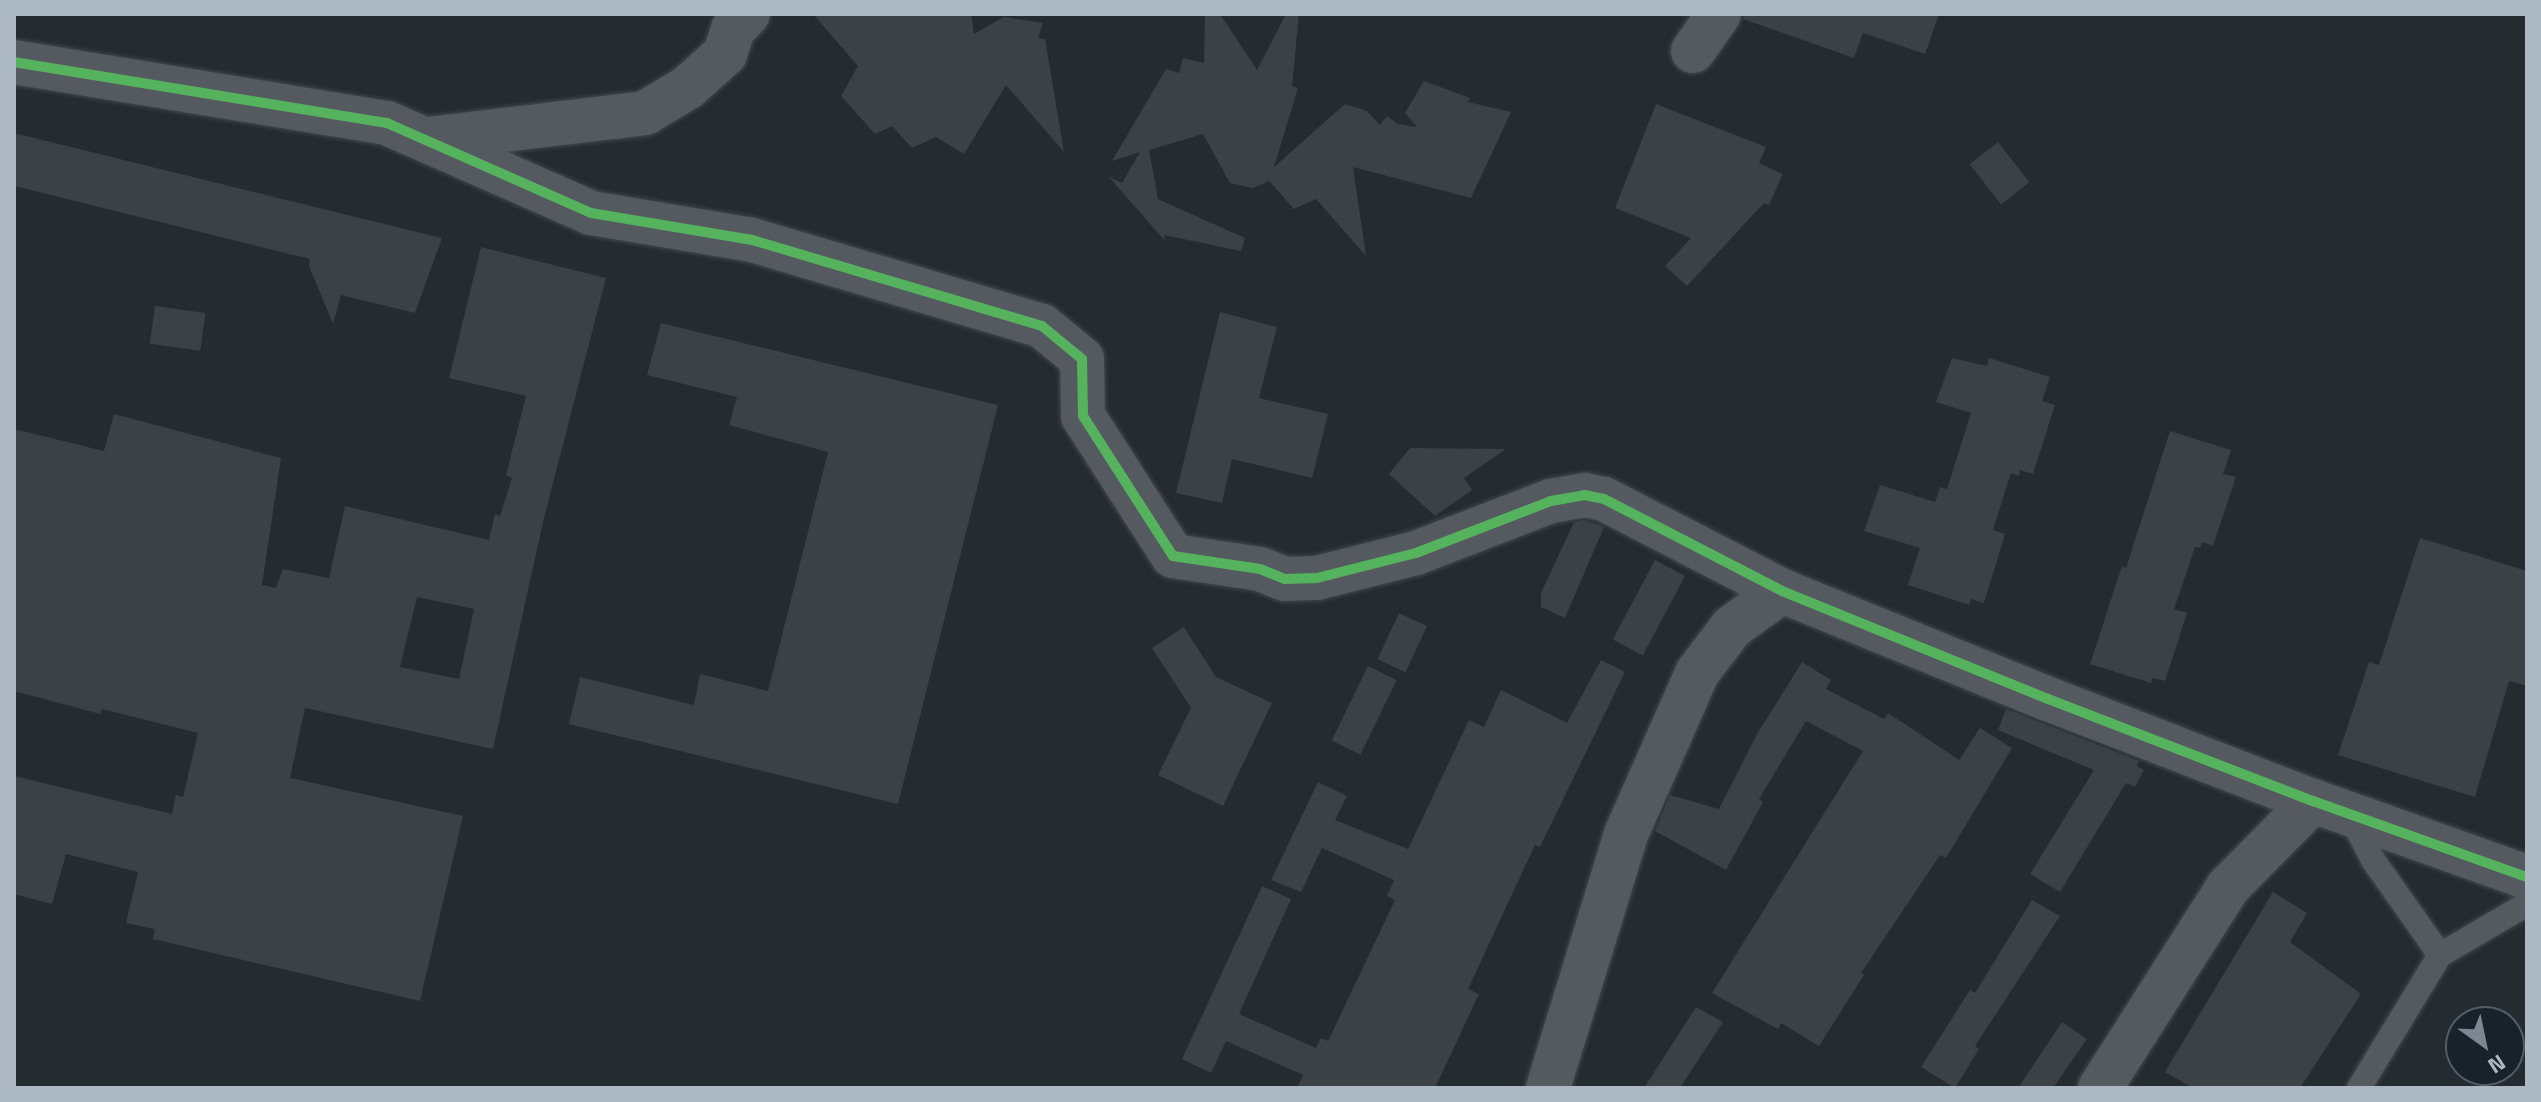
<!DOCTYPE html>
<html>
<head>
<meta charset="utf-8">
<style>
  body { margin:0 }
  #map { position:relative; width:2541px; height:1102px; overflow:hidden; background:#242b31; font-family:"Titillium Web",sans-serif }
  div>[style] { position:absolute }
  .building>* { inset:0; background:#3b4146; transform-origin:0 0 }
  .roads { filter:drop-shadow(0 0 2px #42474c) drop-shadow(0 0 2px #42474c) }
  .service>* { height:24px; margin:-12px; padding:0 12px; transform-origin:12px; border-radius:12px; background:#545a60 }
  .minor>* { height:44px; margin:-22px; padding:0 22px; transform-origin:22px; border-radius:22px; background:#545a60 }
  .cycleway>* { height:10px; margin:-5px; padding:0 5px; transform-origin:5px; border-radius:5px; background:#56b35d }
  span { translate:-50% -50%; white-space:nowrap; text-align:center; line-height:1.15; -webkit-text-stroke:6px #18222b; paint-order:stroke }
  .frame { position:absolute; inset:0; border:16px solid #acb8c4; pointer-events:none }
  .north { position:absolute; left:2445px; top:1006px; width:80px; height:80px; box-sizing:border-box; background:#18222b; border:2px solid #535e68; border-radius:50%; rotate:147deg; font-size:22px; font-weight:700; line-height:32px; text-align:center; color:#acb8c4 }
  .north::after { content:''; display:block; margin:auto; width:28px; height:36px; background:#7c8791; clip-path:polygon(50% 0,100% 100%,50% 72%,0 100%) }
</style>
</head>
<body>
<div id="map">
  <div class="building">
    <div style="clip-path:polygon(813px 14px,971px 14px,974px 34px,1004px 17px,1043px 23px,1038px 38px,1045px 39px,1064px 152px,1006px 85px,964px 154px,936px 137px,912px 148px,892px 126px,875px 134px,841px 96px,858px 66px)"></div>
    <div style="clip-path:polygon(1205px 14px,1220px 14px,1257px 70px,1286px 14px,1299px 14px,1292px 86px,1298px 88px,1274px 167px,1345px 104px,1367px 111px,1380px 125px,1387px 116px,1398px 124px,1417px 127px,1405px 113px,1424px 81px,1470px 98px,1468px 102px,1511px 112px,1471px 198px,1353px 167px,1366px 256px,1316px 199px,1294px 209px,1269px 181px,1253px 188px,1230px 183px,1203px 134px,1149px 150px,1158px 199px,1245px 238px,1241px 251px,1164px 235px,1165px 241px,1109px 177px,1122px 183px,1140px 152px,1112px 161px,1166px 69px,1179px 73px,1183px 58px,1204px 63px)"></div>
    <div style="clip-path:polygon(1744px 14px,1939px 14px,1925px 54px,1863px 33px,1854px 58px,1743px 19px)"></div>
    <div style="clip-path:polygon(1656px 104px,1766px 147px,1759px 163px,1783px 174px,1769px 205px,1764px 203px,1687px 286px,1665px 266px,1691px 238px,1615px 208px)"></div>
    <div style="clip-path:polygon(14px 133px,282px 199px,442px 238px,415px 313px,341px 295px,333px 324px,309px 266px,310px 259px,14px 186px)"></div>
    <div style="left:1998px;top:142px;width:51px;height:36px;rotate:52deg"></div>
    <div style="clip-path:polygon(evenodd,481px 247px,606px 278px,544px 518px,493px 749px,305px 708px,290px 778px,463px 816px,420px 1001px,153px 939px,155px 929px,126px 923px,138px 872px,66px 854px,52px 904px,14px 894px,14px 776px,172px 814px,176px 795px,183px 797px,198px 733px,102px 709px,100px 714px,14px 691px,14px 429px,104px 451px,114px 414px,281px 458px,262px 585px,276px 588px,283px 569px,329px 578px,345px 506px,489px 540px,495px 514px,500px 516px,512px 478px,506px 475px,526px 396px,449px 378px,481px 247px,417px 597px,474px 609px,459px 679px,400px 667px,417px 597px)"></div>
    <div style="left:155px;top:306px;width:51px;height:38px;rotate:8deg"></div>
    <div style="clip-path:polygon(1220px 312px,1277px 327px,1259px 398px,1328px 414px,1312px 478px,1232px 459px,1222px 503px,1176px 493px)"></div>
    <div style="clip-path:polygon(661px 323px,998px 405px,898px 804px,569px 724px,580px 677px,694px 705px,700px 674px,768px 691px,828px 452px,729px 425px,737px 397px,647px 375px)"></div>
    <div style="clip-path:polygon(1952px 358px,1987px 366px,1989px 358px,2050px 377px,2042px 401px,2055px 405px,2033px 474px,2020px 470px,2019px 476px,2011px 473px,1993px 530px,2005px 534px,1984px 603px,1971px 599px,1969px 605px,1908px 585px,1920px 548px,1864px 531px,1880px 485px,1935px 502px,1940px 487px,1947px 489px,1971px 413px,1936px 402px)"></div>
    <div style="clip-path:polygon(2170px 431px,2231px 450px,2223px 474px,2236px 477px,2213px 546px,2202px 542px,2200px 548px,2195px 547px,2174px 609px,2187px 613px,2165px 681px,2153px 678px,2151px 683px,2090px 664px,2122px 566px,2126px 568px)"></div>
    <div style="clip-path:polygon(1410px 448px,1506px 449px,1464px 478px,1472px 490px,1435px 516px,1389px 474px)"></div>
    <div style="clip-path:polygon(1584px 520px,1604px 527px,1565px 618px,1541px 607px,1541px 593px,1574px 522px)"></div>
    <div style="clip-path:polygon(2420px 538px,2527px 571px,2527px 686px,2509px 681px,2475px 797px,2338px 755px,2369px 662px,2379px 665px)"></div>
    <div style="left:1655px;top:560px;width:34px;height:90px;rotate:28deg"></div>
    <div style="left:1399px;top:613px;width:31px;height:51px;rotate:25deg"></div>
    <div style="clip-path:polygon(1184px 627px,1216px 677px,1272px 703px,1223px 806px,1158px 775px,1191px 708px,1152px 648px)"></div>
    <div style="clip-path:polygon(1601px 660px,1625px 672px,1540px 847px,1535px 845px,1468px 989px,1479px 994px,1435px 1088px,1297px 1088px,1303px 1075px,1226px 1041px,1211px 1073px,1182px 1059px,1262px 886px,1291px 899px,1239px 1014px,1316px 1048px,1321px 1038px,1328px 1041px,1395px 900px,1387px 896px,1394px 880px,1322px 848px,1301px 892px,1271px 880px,1318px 782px,1347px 796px,1335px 820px,1408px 849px,1469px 720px,1484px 727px,1501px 690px,1567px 723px)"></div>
    <div style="clip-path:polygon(1802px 662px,1831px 680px,1826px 689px,1884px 719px,1888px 713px,1959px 760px,1980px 728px,2012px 748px,1946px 858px,1940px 855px,1861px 973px,1864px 975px,1819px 1046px,1781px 1023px,1778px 1029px,1712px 993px,1863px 751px,1806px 721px,1759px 799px,1763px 802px,1726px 870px,1655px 831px,1670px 795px,1719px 809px,1757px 734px)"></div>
    <div style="left:1368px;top:666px;width:32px;height:83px;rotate:26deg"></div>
    <div style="clip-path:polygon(2006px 709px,2139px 761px,2137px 766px,2144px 770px,2135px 787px,2126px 783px,2060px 892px,2030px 874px,2094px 770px,1998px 730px)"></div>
    <div style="clip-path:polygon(2273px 892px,2307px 913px,2290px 942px,2361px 994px,2300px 1088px,2193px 1088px,2165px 1072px)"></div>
    <div style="clip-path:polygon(2032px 900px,2060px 916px,1975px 1046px,1979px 1049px,1955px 1088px,1921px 1067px,1970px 990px,1975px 993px)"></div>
    <div style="clip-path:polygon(1696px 1007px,1723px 1022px,1680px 1088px,1644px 1088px)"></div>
    <div style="clip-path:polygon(2062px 1022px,2087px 1039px,2053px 1088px,2018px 1088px)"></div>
  </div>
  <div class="roads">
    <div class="service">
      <div style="left:2350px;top:816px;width:50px;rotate:62.4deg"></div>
      <div style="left:2373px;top:860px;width:116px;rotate:54.8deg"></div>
      <div style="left:2359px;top:1088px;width:156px;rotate:-58.7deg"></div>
      <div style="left:2440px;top:955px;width:101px;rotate:-30.4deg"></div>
    </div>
    <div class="minor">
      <div style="left:1693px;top:51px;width:45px;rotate:-54.9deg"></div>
      <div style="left:14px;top:62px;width:378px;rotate:9.3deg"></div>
      <div style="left:387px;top:123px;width:223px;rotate:23.8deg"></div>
      <div style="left:591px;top:213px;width:163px;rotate:9.5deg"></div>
      <div style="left:752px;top:240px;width:302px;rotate:16.5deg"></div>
      <div style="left:1042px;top:326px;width:52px;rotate:39.5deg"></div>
      <div style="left:1082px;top:359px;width:57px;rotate:89deg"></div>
      <div style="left:1083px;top:416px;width:166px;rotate:57.3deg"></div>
      <div style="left:1173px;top:556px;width:88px;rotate:8.5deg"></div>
      <div style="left:1260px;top:569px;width:27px;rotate:22deg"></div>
      <div style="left:1285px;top:579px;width:32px;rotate:-2deg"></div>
      <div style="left:1317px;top:578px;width:102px;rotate:-14.2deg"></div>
      <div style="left:1416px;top:553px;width:145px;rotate:-21.1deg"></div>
      <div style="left:1551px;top:501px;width:34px;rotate:-10deg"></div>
      <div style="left:1584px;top:495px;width:20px;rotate:11deg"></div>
      <div style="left:1604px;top:499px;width:200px;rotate:27.3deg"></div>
      <div style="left:1782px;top:591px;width:287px;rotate:22.1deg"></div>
      <div style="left:2048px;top:699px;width:284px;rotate:21.1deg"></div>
      <div style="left:2313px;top:801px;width:227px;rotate:19.6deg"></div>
      <div style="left:428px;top:139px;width:219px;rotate:-6.8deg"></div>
      <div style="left:645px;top:113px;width:49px;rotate:-30.8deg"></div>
      <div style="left:687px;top:88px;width:51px;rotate:-41.8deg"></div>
      <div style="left:725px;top:54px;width:26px;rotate:-72deg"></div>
      <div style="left:733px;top:29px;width:21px;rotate:-45deg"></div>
      <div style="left:1548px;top:1088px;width:268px;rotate:-72.9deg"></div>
      <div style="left:1627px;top:832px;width:174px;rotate:-66.2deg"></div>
      <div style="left:1697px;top:673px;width:58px;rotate:-52.7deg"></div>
      <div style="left:1732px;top:627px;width:62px;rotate:-35.8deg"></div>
      <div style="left:2100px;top:1088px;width:238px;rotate:-57.5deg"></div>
      <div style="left:2228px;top:887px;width:121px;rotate:-45.3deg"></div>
    </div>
  </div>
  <div class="cycleway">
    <div style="left:14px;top:62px;width:378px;rotate:9.3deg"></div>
    <div style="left:387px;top:123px;width:223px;rotate:23.8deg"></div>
    <div style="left:591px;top:213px;width:163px;rotate:9.5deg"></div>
    <div style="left:752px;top:240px;width:302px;rotate:16.5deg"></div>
    <div style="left:1042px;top:326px;width:52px;rotate:39.5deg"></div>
    <div style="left:1082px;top:359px;width:57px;rotate:89deg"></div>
    <div style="left:1083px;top:416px;width:166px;rotate:57.3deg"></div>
    <div style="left:1173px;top:556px;width:88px;rotate:8.5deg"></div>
    <div style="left:1260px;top:569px;width:27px;rotate:22deg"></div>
    <div style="left:1285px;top:579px;width:32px;rotate:-2deg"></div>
    <div style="left:1317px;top:578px;width:102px;rotate:-14.2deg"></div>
    <div style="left:1416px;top:553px;width:145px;rotate:-21.1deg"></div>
    <div style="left:1551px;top:501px;width:34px;rotate:-10deg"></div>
    <div style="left:1584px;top:495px;width:20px;rotate:11deg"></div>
    <div style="left:1604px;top:499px;width:200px;rotate:27.3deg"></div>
    <div style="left:1782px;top:591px;width:287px;rotate:22.1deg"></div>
    <div style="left:2048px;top:699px;width:284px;rotate:21.1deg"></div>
    <div style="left:2313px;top:801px;width:227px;rotate:19.6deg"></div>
  </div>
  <div class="frame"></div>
  <div class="north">N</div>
</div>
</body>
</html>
